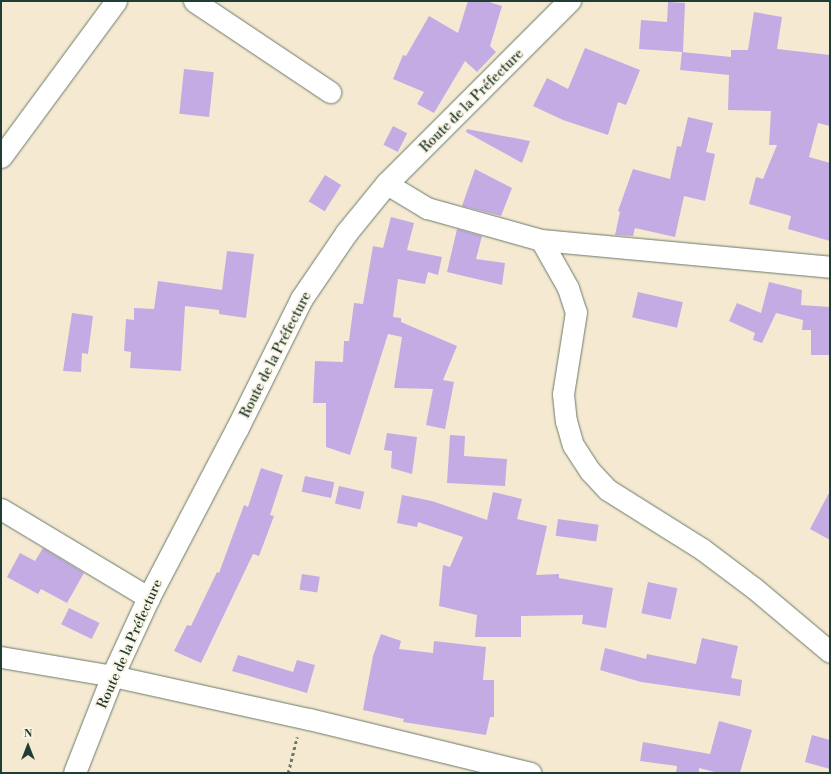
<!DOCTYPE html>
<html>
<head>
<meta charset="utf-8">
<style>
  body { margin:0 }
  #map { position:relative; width:831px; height:774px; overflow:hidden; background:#f5ead1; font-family:"Libre Bodoni",serif }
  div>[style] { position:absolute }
  .building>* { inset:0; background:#c3abe4; transform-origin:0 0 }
  .path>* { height:2.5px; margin-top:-1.25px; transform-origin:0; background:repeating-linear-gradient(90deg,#6a7a6b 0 3px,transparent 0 6px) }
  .roads { filter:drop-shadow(0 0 1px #6a7a6b) drop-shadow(0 0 1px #6a7a6b) }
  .minor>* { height:21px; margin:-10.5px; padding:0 10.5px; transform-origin:10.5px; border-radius:10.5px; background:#fff }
  .tertiary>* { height:22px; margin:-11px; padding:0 11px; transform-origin:11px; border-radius:11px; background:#fff }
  span { translate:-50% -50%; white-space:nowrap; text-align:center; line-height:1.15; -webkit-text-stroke:3.5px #fcf5e5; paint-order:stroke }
  .street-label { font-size:14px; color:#1f3d34 }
  .frame { position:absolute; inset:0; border:2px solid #1f3d34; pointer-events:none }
  .north { position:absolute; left:8px; top:726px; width:40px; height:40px; -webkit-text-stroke:3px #fcf5e5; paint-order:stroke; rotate:0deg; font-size:11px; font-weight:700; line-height:16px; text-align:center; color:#1f3d34 }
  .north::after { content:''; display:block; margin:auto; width:14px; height:18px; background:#1f3d34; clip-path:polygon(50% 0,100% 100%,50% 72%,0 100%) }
</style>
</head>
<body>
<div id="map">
  <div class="building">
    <div style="clip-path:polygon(468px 1px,486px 1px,502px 6px,490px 46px,496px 52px,477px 72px,465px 61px,434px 113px,417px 104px,424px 92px,393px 79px,403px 55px,406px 56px,429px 16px,458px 33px)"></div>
    <div style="clip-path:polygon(668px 2px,685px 3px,683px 52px,639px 49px,641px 20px,667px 22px)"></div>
    <div style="clip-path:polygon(754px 12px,782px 17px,777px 49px,830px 55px,830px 126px,818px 123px,809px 157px,830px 163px,830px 241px,788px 229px,791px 216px,749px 204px,756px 177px,763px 179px,777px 145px,769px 145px,771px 111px,728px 110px,729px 75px,680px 70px,682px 52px,731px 57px,731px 50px,748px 50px)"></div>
    <div style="clip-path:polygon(585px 48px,640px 70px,626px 105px,618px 102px,608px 135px,563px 120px,533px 106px,547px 78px,568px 89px)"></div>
    <div style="left:184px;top:69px;width:30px;height:45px;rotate:6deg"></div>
    <div style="clip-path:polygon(688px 117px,713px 123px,706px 152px,715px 154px,705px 201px,684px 196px,675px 237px,635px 228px,633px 236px,615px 235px,620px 212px,618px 211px,633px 169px,670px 179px,677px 146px,681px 147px)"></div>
    <div style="left:393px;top:126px;width:16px;height:21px;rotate:27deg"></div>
    <div style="clip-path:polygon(467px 129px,530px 141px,522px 163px,466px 132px)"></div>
    <div style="clip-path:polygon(475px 169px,512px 188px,501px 216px,462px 206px)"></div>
    <div style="left:325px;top:175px;width:19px;height:31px;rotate:32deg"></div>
    <div style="clip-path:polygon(391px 217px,414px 223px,407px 250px,442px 257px,438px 275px,428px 272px,425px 284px,398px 279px,393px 317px,401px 318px,401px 322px,457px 346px,443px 380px,454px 382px,445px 429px,426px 425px,433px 389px,394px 388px,402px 337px,388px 334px,350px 455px,326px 447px,326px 403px,313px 403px,315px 361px,343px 362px,344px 341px,349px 341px,354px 303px,363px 304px,373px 246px,383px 248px)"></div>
    <div style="clip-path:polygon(457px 229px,482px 236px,476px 259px,505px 263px,502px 285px,447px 272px)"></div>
    <div style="clip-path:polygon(227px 251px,254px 254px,246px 318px,219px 314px,219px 310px,185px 306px,181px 371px,130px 368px,131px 352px,124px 351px,126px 319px,134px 320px,134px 308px,154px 309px,158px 281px,222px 290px)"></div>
    <div style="clip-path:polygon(769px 282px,802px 290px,801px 305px,830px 307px,830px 355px,811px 355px,811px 330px,802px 330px,803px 320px,776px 313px,762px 343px,753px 340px,755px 333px,729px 321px,737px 303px,761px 313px)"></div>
    <div style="left:638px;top:292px;width:46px;height:26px;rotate:13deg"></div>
    <div style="clip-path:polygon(72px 313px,93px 316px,88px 354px,82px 353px,81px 372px,63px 371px)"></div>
    <div style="clip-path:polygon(387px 433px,417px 437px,412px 474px,391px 468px,392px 451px,384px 450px)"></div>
    <div style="clip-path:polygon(450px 435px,465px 436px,464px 456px,507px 459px,505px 486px,447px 483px)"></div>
    <div style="clip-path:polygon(261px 468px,283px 475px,270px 515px,274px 516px,259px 556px,253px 554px,201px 663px,174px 651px,187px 625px,191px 626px,217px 572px,219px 573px,244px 505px,248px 507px)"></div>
    <div style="left:305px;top:476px;width:30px;height:16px;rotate:12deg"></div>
    <div style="left:339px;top:486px;width:26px;height:18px;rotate:13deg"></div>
    <div style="clip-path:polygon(830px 491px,830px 540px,810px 529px)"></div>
    <div style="clip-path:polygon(493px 492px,522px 499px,517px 519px,547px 526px,536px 575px,559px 574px,559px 578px,613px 588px,606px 628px,582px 624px,583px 615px,521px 616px,521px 637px,475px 637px,477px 615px,439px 606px,443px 565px,450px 567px,463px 537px,418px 522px,417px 527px,397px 523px,402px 495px,432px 501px,487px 520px)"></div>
    <div style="left:558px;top:519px;width:41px;height:17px;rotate:8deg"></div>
    <div style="clip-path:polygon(43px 548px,84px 573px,67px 603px,41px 589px,38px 594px,7px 577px,20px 553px,35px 561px)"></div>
    <div style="left:302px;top:574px;width:18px;height:16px;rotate:9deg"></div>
    <div style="left:648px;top:582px;width:30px;height:32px;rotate:12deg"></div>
    <div style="left:69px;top:608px;width:34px;height:18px;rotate:26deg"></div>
    <div style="clip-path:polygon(381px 634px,401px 641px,399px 649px,433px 653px,434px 641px,486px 647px,483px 680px,494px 680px,494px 717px,490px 717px,486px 735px,403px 722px,404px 719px,363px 710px,373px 656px)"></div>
    <div style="clip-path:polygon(702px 638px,738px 646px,731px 678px,742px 680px,740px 696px,641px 682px,600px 670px,605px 648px,646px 659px,647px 654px,696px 664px)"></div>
    <div style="clip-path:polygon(238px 655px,293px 672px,297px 660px,315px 665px,307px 693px,232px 671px)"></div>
    <div style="clip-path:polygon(719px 721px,752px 730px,740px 773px,719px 773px,699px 768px,699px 773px,676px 773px,677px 766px,640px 761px,643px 742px,710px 754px)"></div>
    <div style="clip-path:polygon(812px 735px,830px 740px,830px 769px,805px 762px)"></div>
  </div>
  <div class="path">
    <div style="left:288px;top:773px;width:37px;rotate:-76deg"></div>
  </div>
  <div class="roads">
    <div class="minor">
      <div style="left:194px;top:1px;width:164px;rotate:33.8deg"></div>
      <div style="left:1px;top:157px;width:194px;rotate:-53.6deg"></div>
      <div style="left:387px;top:184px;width:47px;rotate:31deg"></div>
      <div style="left:427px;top:208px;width:118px;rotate:15.7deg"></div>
      <div style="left:541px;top:240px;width:290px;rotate:5.3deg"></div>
      <div style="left:541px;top:240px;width:55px;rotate:60.6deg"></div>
      <div style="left:568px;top:288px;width:25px;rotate:72deg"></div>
      <div style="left:576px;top:312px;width:83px;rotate:99deg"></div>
      <div style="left:563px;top:394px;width:27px;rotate:84deg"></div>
      <div style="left:566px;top:421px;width:25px;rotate:74deg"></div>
      <div style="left:573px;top:445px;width:31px;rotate:57deg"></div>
      <div style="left:590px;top:471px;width:26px;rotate:47deg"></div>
      <div style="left:608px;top:490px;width:111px;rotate:32.1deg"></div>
      <div style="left:702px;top:549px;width:65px;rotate:36.9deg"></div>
      <div style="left:754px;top:588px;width:99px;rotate:40.1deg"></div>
      <div style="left:1px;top:509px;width:173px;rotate:31deg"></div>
      <div style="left:1px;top:657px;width:114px;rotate:9.6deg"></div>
      <div style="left:113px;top:676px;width:201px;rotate:12.4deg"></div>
      <div style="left:309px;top:719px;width:228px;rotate:13.7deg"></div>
    </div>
    <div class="tertiary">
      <div style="left:75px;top:773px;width:104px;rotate:-68.6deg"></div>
      <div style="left:113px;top:676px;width:86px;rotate:-65.2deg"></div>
      <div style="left:149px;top:598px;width:190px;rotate:-62.4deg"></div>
      <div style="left:237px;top:430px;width:146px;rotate:-63.6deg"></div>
      <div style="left:302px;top:299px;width:80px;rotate:-55.7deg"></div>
      <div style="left:347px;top:233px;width:63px;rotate:-50.8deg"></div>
      <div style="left:387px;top:184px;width:259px;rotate:-45deg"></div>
    </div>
  </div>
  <div class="street-label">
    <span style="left:472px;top:101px;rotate:-45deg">Route de la Préfecture</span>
    <span style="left:276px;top:355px;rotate:-63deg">Route de la Préfecture</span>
    <span style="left:130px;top:644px;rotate:-66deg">Route de la Préfecture</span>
  </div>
  <div class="frame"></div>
  <div class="north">N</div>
</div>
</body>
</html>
